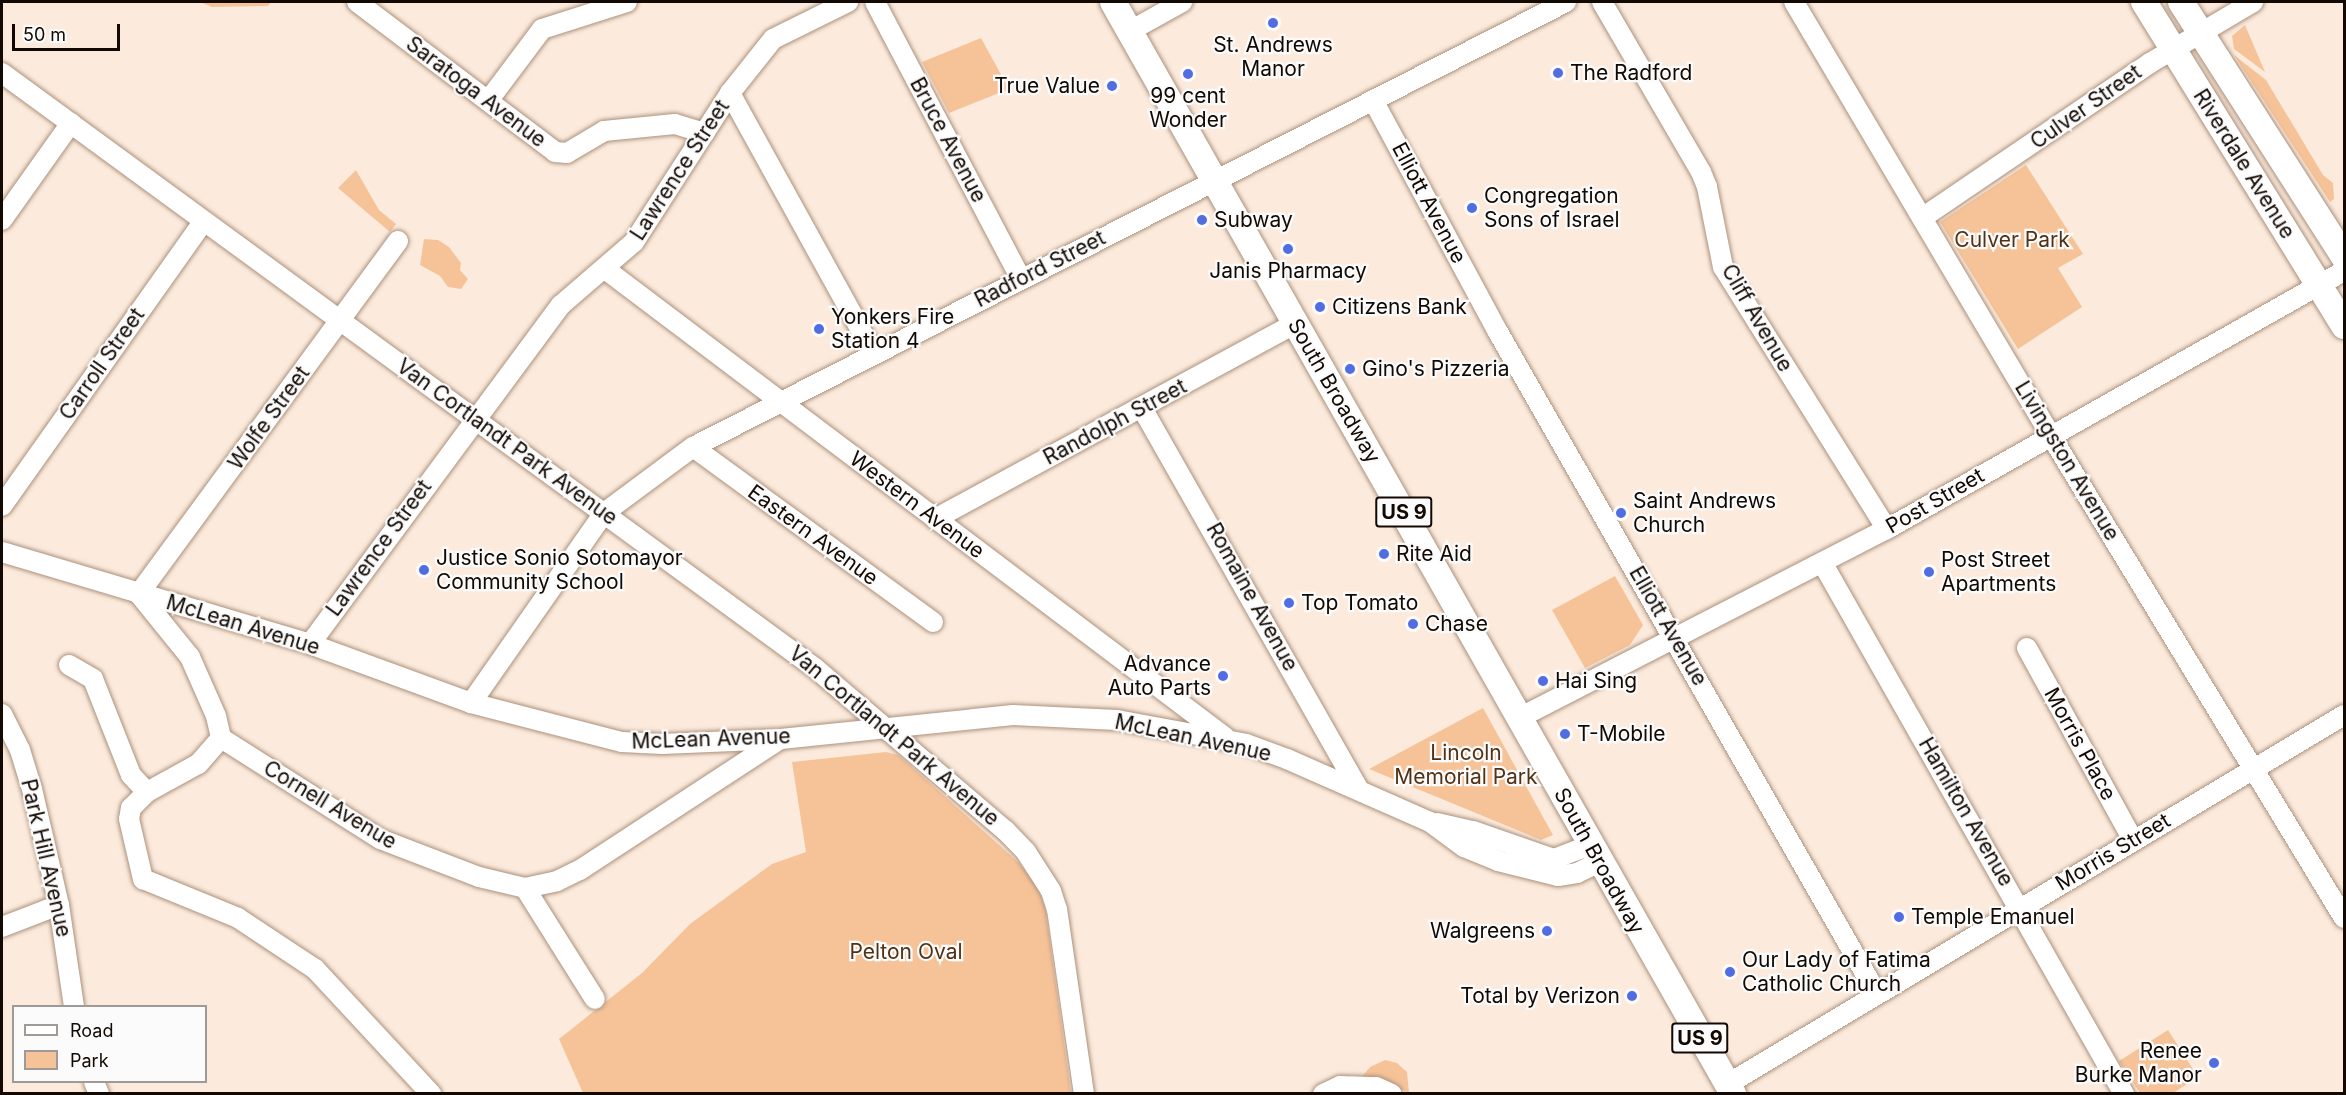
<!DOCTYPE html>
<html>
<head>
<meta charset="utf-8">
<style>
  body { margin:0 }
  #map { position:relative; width:2346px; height:1095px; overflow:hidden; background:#fcebdd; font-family:Inter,sans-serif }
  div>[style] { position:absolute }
  .green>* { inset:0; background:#f6c399 }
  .roads { filter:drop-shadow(0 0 2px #ac917c) drop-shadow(0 0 2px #ac917c) }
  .minor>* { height:20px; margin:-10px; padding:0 10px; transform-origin:10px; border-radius:10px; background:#fff }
  .major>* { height:26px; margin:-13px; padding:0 13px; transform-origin:13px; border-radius:13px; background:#fff }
  .dots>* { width:16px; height:16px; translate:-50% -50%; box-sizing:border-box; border:3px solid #fbfbfb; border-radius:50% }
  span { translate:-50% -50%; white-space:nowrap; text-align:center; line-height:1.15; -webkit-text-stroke:4.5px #fbfbfb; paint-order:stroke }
  .shield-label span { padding:2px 4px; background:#fbfbfb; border:2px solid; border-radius:4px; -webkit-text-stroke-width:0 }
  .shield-label { font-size:20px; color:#120903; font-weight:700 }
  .poi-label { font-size:21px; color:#120903 }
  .left { translate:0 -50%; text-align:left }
  .right { translate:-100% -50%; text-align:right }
  .street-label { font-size:21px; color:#120903 }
  .park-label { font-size:21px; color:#523216 }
  .frame { position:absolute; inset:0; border:3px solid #120903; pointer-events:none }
  .legend { position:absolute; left:12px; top:1005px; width:195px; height:78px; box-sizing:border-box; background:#fbfbfb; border:2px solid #9e9a98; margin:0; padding:8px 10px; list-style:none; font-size:18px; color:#120903 }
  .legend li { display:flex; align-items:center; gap:12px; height:30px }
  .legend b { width:30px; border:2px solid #9e9a98 }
  .scale { position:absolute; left:12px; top:24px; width:108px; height:27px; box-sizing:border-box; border:3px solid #120903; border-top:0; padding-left:8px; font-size:18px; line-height:21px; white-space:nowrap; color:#120903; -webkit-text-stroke:4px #fbfbfb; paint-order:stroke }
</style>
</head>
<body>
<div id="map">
  <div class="green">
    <div style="clip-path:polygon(200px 2px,271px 2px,268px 6px,212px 7px)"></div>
    <div style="clip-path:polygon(2245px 25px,2265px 72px,2234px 49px,2232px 36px)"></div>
    <div style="clip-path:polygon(981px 38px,1009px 89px,949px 113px,922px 62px)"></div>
    <div style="clip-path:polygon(2234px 55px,2266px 80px,2323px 175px,2333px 183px,2334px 199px,2330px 202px)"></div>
    <div style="clip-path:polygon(2026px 165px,2083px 254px,2058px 268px,2082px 307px,2018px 349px,1940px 222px)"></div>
    <div style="clip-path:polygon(356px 170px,379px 210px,396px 224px,390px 232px,338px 188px)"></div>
    <div style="clip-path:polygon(424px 239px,438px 240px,449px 247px,461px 263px,460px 270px,468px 279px,461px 289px,448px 287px,440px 276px,420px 265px)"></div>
    <div style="clip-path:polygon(1615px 576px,1643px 625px,1630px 645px,1585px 668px,1552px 610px)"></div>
    <div style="clip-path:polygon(1483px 708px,1553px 835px,1541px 840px,1369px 769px)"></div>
    <div style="clip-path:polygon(886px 752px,898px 755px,931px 784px,1018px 862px,1036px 884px,1045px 907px,1071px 1093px,583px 1093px,559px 1039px,642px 973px,690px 924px,772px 864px,806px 852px,792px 762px)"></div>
    <div style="clip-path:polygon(2168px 1030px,2198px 1077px,2173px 1093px,2140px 1093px,2119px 1061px)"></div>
    <div style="clip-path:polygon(1385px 1060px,1397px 1063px,1407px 1072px,1409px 1093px,1394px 1086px,1359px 1080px,1370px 1067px)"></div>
  </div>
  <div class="roads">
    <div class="minor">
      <div style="left:357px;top:2px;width:248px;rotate:37.1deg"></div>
      <div style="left:555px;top:152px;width:12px;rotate:5deg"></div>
      <div style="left:567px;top:153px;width:43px;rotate:-30.7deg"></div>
      <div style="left:604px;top:131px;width:71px;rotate:-5.6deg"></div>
      <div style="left:675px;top:124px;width:31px;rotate:17deg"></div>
      <div style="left:875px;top:2px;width:313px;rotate:62.2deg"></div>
      <div style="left:1602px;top:2px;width:197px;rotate:59.8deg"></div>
      <div style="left:1701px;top:172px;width:16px;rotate:68deg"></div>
      <div style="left:1707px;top:187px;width:82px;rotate:78.7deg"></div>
      <div style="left:1723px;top:267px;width:309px;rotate:58deg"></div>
      <div style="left:1794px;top:2px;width:504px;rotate:59.37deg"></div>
      <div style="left:2051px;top:436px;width:564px;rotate:58.71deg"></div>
      <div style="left:1130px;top:31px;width:60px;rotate:-29.1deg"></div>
      <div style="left:2px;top:73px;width:1007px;rotate:36.2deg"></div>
      <div style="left:815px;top:668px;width:250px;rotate:40.5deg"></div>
      <div style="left:1005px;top:830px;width:30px;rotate:46deg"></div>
      <div style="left:1026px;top:852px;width:46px;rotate:57.3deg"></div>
      <div style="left:1051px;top:891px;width:19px;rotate:72deg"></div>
      <div style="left:1057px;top:909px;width:187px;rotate:81.7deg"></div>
      <div style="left:730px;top:93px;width:298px;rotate:61.1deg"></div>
      <div style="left:1373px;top:100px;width:264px;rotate:61.7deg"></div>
      <div style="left:1498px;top:332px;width:763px;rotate:60.21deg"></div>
      <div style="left:488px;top:101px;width:90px;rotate:-53.1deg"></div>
      <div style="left:542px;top:29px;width:89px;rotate:-17.6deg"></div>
      <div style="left:1922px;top:218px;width:276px;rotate:-34.2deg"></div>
      <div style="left:2150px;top:63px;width:120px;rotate:-30.6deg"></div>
      <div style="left:2px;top:220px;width:119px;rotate:-54.6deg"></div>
      <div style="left:398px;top:241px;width:438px;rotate:126.3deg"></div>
      <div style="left:139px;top:594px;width:81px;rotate:51deg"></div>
      <div style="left:190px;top:657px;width:64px;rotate:66.2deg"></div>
      <div style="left:216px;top:716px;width:23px;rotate:77deg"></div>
      <div style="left:221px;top:738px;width:188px;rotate:32.4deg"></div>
      <div style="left:380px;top:839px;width:106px;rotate:21deg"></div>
      <div style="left:479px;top:877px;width:47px;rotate:13.4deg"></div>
      <div style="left:525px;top:888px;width:33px;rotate:-12deg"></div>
      <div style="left:557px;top:881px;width:25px;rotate:-26deg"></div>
      <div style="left:580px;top:870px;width:239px;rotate:-33.2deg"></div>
      <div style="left:605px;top:269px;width:777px;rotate:37.05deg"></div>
      <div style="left:1142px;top:408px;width:437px;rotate:60.4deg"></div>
      <div style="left:693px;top:447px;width:297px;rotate:36.1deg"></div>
      <div style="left:2px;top:506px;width:348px;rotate:-54.7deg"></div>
      <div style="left:935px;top:519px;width:409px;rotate:-28.5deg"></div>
      <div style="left:2px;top:552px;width:321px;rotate:16.6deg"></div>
      <div style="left:310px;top:644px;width:171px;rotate:20.1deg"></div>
      <div style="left:471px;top:703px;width:156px;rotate:14.5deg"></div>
      <div style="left:622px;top:742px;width:40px;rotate:2.9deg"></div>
      <div style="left:662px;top:744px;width:119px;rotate:-2.4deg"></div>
      <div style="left:781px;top:739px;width:233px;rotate:-5.9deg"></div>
      <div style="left:1013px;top:715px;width:104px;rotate:2.8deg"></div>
      <div style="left:1117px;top:720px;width:131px;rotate:10.5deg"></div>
      <div style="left:1246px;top:744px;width:44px;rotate:20.1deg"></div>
      <div style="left:1287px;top:759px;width:156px;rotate:23.8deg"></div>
      <div style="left:1430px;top:822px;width:42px;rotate:36.3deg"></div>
      <div style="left:1464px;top:847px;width:37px;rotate:22deg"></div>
      <div style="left:1498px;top:861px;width:62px;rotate:14deg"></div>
      <div style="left:1558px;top:876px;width:19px;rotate:-9deg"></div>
      <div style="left:1577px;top:873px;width:25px;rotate:-26deg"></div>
      <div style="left:1823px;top:564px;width:610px;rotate:60.41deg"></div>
      <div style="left:310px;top:644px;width:422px;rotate:-53.5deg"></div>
      <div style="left:561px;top:305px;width:96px;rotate:-40.8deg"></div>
      <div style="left:634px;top:242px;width:177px;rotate:-57.2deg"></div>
      <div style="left:730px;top:93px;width:69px;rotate:-51.5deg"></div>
      <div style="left:773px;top:39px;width:84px;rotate:-26.3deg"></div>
      <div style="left:2027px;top:648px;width:219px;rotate:61.1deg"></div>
      <div style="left:69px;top:665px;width:28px;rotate:30deg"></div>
      <div style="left:93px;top:679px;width:103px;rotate:68.4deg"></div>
      <div style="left:131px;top:775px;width:23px;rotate:47deg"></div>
      <div style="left:471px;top:703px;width:232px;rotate:-55deg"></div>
      <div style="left:604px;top:513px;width:111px;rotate:-36.6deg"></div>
      <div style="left:693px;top:447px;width:980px;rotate:-27.01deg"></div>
      <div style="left:2px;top:714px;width:40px;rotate:63.4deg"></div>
      <div style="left:20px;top:750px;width:41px;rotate:72.9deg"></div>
      <div style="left:32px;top:789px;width:119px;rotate:76.9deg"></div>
      <div style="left:59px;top:905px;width:102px;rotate:81.6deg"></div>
      <div style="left:1519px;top:718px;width:414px;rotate:-27.2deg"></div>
      <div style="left:1887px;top:529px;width:525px;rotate:-29.45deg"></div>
      <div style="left:221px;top:738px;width:35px;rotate:131deg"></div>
      <div style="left:198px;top:764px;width:58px;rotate:151.2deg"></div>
      <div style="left:147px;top:792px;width:23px;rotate:135deg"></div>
      <div style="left:131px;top:808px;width:11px;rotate:100deg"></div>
      <div style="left:129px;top:819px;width:62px;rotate:76.9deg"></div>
      <div style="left:143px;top:879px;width:103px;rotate:22.3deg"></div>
      <div style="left:238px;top:918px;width:92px;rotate:33.5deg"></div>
      <div style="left:315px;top:969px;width:171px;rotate:47.1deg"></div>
      <div style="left:1437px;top:823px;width:37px;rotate:13deg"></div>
      <div style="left:1473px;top:831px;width:86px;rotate:19.1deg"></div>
      <div style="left:1554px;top:859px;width:40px;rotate:-21deg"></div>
      <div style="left:525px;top:888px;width:131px;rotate:57.8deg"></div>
      <div style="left:2px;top:927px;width:61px;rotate:-21.1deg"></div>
      <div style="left:94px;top:1082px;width:13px;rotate:67deg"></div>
      <div style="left:1728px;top:1084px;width:718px;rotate:-30.92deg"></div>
      <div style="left:1323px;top:1094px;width:19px;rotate:-25deg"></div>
      <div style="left:1340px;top:1086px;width:36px;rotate:2deg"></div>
      <div style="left:1376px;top:1087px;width:17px;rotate:24deg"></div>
    </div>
    <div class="major">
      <div style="left:1113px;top:2px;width:1256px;rotate:60.41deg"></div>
      <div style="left:2144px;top:2px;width:381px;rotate:58.3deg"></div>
      <div style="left:2181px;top:2px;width:303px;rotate:57.4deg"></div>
    </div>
  </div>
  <div class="dots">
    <div style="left:1273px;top:23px;background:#526de2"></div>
    <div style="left:1558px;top:73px;background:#526de2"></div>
    <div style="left:1188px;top:74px;background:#526de2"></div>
    <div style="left:1112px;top:86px;background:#526de2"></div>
    <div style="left:1472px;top:208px;background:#526de2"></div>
    <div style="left:1202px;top:220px;background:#526de2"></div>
    <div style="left:1288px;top:249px;background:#526de2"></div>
    <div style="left:1320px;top:307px;background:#526de2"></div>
    <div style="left:819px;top:329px;background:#526de2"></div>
    <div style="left:1350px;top:369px;background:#526de2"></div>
    <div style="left:1621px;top:513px;background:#526de2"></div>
    <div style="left:1384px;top:554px;background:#526de2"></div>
    <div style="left:424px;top:570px;background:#526de2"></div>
    <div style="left:1929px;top:572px;background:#526de2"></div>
    <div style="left:1289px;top:603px;background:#526de2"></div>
    <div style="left:1413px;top:624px;background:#526de2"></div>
    <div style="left:1223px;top:676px;background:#526de2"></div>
    <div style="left:1543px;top:681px;background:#526de2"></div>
    <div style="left:1565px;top:734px;background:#526de2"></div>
    <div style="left:1899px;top:917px;background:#526de2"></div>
    <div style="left:1547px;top:931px;background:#526de2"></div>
    <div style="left:1730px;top:972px;background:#526de2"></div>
    <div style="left:1632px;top:996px;background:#526de2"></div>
    <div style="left:2214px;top:1063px;background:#526de2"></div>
  </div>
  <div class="shield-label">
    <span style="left:1404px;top:512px">US 9</span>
    <span style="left:1700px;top:1038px">US 9</span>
  </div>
  <div class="poi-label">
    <span style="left:1273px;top:57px">St. Andrews<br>Manor</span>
    <span class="left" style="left:1570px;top:73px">The Radford</span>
    <span class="right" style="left:1100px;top:86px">True Value</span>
    <span style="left:1188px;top:108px">99 cent<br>Wonder</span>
    <span class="left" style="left:1484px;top:208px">Congregation<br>Sons of Israel</span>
    <span class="left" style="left:1214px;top:220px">Subway</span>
    <span style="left:1288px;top:271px">Janis Pharmacy</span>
    <span class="left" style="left:1332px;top:307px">Citizens Bank</span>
    <span class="left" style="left:831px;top:329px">Yonkers Fire<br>Station 4</span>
    <span class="left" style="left:1362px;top:369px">Gino's Pizzeria</span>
    <span class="left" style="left:1633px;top:513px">Saint Andrews<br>Church</span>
    <span class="left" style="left:1396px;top:554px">Rite Aid</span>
    <span class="left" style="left:436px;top:570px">Justice Sonio Sotomayor<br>Community School</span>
    <span class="left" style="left:1941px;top:572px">Post Street<br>Apartments</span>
    <span class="left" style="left:1301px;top:603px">Top Tomato</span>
    <span class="left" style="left:1425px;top:624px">Chase</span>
    <span class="right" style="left:1211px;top:676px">Advance<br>Auto Parts</span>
    <span class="left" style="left:1555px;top:681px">Hai Sing</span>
    <span class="left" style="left:1577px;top:734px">T-Mobile</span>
    <span class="left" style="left:1911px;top:917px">Temple Emanuel</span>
    <span class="right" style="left:1535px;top:931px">Walgreens</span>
    <span class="left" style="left:1742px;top:972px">Our Lady of Fatima<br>Catholic Church</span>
    <span class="right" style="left:1620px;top:996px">Total by Verizon</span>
    <span class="right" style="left:2202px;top:1063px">Renee<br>Burke Manor</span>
  </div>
  <div class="street-label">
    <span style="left:476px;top:92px;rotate:37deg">Saratoga Avenue</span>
    <span style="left:2086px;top:107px;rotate:-35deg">Culver Street</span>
    <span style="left:948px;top:140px;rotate:62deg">Bruce Avenue</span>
    <span style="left:2244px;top:164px;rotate:58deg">Riverdale Avenue</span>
    <span style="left:680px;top:170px;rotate:-57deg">Lawrence Street</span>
    <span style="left:1429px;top:203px;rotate:62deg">Elliott Avenue</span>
    <span style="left:1040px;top:269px;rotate:-27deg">Radford Street</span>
    <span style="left:1757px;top:318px;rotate:60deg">Cliff Avenue</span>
    <span style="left:102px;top:364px;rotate:-55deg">Carroll Street</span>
    <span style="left:1334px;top:391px;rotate:60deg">South Broadway</span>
    <span style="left:269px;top:418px;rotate:-54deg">Wolfe Street</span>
    <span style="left:1115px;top:422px;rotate:-28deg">Randolph Street</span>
    <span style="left:507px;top:442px;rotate:36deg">Van Cortlandt Park Avenue</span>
    <span style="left:2067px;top:461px;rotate:59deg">Livingston Avenue</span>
    <span style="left:1935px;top:501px;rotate:-30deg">Post Street</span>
    <span style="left:917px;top:505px;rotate:37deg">Western Avenue</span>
    <span style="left:813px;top:535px;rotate:36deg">Eastern Avenue</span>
    <span style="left:379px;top:548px;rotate:-54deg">Lawrence Street</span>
    <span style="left:1252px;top:597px;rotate:61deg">Romaine Avenue</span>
    <span style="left:243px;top:625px;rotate:17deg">McLean Avenue</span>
    <span style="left:1668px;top:626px;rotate:60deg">Elliott Avenue</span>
    <span style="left:894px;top:736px;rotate:40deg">Van Cortlandt Park Avenue</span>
    <span style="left:1193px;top:738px;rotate:12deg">McLean Avenue</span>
    <span style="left:711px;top:739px;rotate:-2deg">McLean Avenue</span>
    <span style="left:2080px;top:744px;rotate:61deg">Morris Place</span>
    <span style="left:330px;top:805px;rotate:31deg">Cornell Avenue</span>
    <span style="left:1966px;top:812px;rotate:60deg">Hamilton Avenue</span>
    <span style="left:2113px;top:852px;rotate:-31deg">Morris Street</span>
    <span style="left:46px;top:858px;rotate:77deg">Park Hill Avenue</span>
    <span style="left:1599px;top:861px;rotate:61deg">South Broadway</span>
  </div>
  <div class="park-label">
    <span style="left:2012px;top:240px">Culver Park</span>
    <span style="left:1466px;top:765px">Lincoln<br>Memorial Park</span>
    <span style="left:906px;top:952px">Pelton Oval</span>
  </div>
  <div class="frame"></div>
  <ul class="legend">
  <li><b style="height:8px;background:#fff"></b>Road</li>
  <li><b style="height:16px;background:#f6c399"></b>Park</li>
  </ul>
  <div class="scale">50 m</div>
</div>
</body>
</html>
